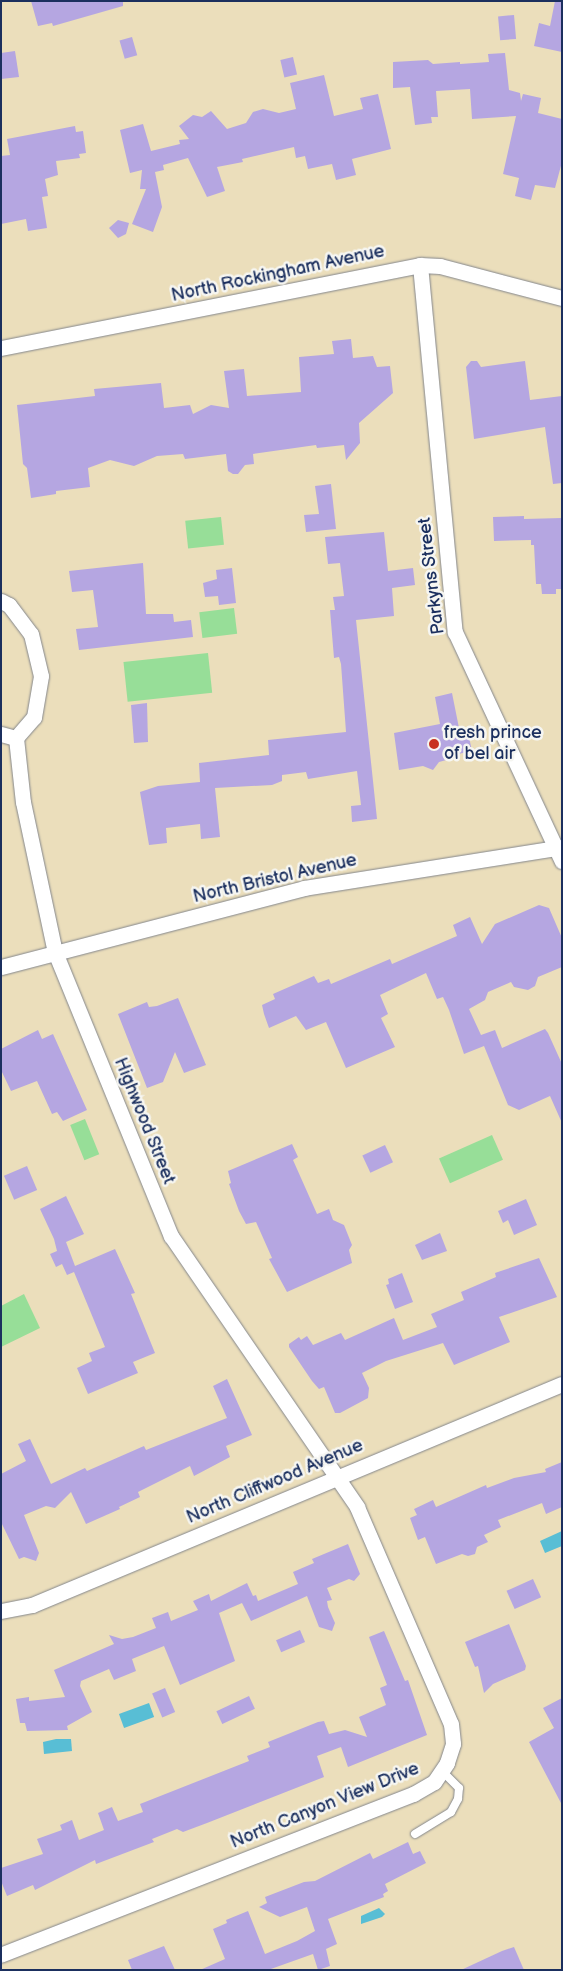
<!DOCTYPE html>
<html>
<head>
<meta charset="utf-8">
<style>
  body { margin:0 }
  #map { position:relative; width:563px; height:1971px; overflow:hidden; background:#ebdebb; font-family:"Balsamiq Sans",sans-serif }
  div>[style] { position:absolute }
  .green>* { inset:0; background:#97de98; transform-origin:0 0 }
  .water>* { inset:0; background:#58bed5; transform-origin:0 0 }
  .building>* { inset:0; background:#b5a6e1; transform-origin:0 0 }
  .roads { filter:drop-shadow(0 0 1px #83868c) drop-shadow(0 0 1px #83868c) }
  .lane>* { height:8px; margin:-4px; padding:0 4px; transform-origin:4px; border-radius:4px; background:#fff }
  .street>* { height:15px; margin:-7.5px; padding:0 7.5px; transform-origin:7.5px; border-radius:7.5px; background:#fff }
  .dots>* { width:14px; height:14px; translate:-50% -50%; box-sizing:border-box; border:2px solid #f6f6f2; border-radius:50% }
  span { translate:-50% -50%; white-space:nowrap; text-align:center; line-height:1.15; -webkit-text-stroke:5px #f6f6f2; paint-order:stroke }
  .street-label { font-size:18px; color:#1b2f5e }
  .poi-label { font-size:18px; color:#1b2f5e }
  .left { translate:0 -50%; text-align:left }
  .frame { position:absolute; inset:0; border:2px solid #1b2f5e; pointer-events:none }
</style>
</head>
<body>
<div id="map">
  <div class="green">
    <div style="left:221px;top:517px;width:28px;height:36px;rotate:84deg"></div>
    <div style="left:234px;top:608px;width:26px;height:35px;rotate:83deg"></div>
    <div style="left:208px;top:653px;width:40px;height:85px;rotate:84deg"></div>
    <div style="left:85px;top:1119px;width:38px;height:16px;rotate:68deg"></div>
    <div style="left:492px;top:1135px;width:27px;height:58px;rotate:66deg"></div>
    <div style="clip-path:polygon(24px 1294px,40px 1328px,1px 1347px,1px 1306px)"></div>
  </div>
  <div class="water">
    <div style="clip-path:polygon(562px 1531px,562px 1546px,545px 1553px,540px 1541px)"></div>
    <div style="left:149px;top:1703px;width:15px;height:32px;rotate:70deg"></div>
    <div style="clip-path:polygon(56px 1739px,71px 1739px,72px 1751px,44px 1754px,43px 1742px)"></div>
    <div style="clip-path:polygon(379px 1908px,385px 1914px,382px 1917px,361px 1924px,361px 1916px)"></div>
  </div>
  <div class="building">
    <div style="clip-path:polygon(31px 1px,123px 1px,123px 6px,53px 26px,52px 23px,38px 26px)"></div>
    <div style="clip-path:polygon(555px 1px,562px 1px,562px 52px,534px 46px,539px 23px,550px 26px)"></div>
    <div style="left:514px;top:15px;width:24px;height:16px;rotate:85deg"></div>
    <div style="left:132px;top:37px;width:19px;height:13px;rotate:74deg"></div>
    <div style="clip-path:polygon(15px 51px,19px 77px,1px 79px,1px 53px)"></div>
    <div style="clip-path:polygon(505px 53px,509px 90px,520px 93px,521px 101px,523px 94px,541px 98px,538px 113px,562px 119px,562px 162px,555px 188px,535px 185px,531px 200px,515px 196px,519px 178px,503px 174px,516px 116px,472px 119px,470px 89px,436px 91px,438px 117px,431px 117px,432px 123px,415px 125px,410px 87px,393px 88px,393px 62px,428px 60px,433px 64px,460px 62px,460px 64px,489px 62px,488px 54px)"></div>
    <div style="left:293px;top:57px;width:18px;height:13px;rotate:77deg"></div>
    <div style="clip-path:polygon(324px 75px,334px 116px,363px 109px,360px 98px,378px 94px,391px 149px,352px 159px,356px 175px,336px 180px,332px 164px,308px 169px,305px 156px,296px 158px,294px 147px,242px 159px,243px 162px,217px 167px,225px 191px,207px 197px,188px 158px,163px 165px,164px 170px,155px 172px,162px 207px,153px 232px,132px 224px,146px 189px,140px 189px,142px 170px,130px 173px,120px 130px,143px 124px,151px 151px,180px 144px,179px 140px,189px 139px,179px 126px,193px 115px,202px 117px,211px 111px,227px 129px,246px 123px,253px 112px,263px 109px,279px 113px,296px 109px,290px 83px)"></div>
    <div style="clip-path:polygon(75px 126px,76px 132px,83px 131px,86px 153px,79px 154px,80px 158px,56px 161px,58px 175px,45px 179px,48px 196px,42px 197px,47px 228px,28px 231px,26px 219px,1px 224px,1px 156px,10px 155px,7px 139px)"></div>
    <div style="clip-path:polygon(118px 220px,129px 223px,126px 234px,118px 238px,109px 228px)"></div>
    <div style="clip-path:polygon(351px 339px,353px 358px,373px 356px,377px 367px,390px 366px,393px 393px,359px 423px,360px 443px,346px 460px,344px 445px,317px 448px,316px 445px,253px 454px,254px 464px,245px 465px,238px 474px,233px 474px,228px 471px,226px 454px,185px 459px,183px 454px,157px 456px,134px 466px,110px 460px,88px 468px,90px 487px,56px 491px,56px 494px,31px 498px,27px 468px,23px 464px,17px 405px,95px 396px,94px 389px,161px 383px,164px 408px,190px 405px,193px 414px,211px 405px,229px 408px,224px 371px,244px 369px,247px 396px,301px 392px,299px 357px,334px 354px,332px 341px)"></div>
    <div style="clip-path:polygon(471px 361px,477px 361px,481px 367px,525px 361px,530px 400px,562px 396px,562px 483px,553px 484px,545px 427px,474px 439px,466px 367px)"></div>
    <div style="clip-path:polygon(331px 484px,336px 529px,306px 532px,304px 515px,319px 514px,315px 486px)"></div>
    <div style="clip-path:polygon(524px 516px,524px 519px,562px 518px,562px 589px,556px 589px,556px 594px,542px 594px,541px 584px,536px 584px,534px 545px,531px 545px,531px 540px,494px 541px,493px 517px)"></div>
    <div style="clip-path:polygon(384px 532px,388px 571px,413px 568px,415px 585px,392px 588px,394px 616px,356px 620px,377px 819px,352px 822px,351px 806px,361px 805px,357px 771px,308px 779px,306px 772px,282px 775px,282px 781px,272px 785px,215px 788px,220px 837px,201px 839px,200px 824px,166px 828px,167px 843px,149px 845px,140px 792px,158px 786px,200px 782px,199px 763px,269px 755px,268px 740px,346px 732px,341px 664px,339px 657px,334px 658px,330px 610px,335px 610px,333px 597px,344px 596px,340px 563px,328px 564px,325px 537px)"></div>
    <div style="clip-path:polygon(143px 563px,146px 614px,173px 614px,174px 622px,191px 620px,193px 637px,79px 650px,76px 629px,98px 627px,93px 590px,72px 592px,69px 571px)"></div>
    <div style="clip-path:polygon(232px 568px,236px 603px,219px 605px,218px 596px,205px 597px,203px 583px,217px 579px,216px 570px)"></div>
    <div style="clip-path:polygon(452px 693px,461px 738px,469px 737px,472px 751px,449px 756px,450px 759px,439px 762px,433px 770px,423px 766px,399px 770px,394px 733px,440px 724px,435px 697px)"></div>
    <div style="clip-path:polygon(147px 703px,148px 742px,134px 743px,131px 705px)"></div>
    <div style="clip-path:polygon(539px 905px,549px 908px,562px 938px,562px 967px,538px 977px,535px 986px,528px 990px,514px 987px,511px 982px,488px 992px,485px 1000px,469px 1009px,481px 1035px,495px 1030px,502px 1048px,545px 1029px,548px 1033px,562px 1064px,562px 1123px,550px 1096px,519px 1110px,508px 1105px,484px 1046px,464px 1054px,449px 1010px,443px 997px,437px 999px,426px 973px,380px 995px,388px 1014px,381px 1018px,395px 1047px,346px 1068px,326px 1022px,306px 1030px,296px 1016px,269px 1028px,264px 1014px,262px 1005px,275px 999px,273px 994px,314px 976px,318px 983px,329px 979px,331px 984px,390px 959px,392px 964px,457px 936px,453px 925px,470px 917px,482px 944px,495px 924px)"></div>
    <div style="clip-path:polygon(178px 998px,206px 1065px,184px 1073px,175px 1052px,163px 1082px,147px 1088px,118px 1014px,147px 1002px,149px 1007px,157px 1006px)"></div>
    <div style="clip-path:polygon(38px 1030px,42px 1039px,53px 1034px,87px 1110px,63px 1121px,57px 1112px,52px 1114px,37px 1081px,11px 1091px,1px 1070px,1px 1049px)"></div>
    <div style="clip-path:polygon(292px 1144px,298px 1157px,293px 1160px,317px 1214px,329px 1209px,333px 1220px,344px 1225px,352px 1245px,349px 1250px,352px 1263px,287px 1292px,269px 1259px,272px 1258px,256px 1222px,246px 1224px,239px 1211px,229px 1184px,231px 1183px,228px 1171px)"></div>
    <div style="left:385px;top:1145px;width:19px;height:25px;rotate:65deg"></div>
    <div style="left:27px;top:1166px;width:26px;height:25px;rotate:67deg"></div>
    <div style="clip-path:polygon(66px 1196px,84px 1234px,66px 1242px,75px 1266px,115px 1249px,135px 1293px,131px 1294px,155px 1353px,133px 1362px,138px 1373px,88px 1394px,77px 1368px,92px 1361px,89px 1353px,105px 1347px,74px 1272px,67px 1275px,62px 1264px,56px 1267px,50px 1254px,57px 1251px,54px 1239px,40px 1209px)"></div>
    <div style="clip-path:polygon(526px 1199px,537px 1225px,514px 1235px,508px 1220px,503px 1223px,498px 1211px)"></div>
    <div style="clip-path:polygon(440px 1233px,447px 1251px,422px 1260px,415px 1245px)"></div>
    <div style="clip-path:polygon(539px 1258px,557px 1297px,499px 1317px,510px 1342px,454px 1365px,443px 1343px,386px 1361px,362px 1373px,369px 1388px,368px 1398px,340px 1413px,335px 1413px,324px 1387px,319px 1389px,312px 1381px,289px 1347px,289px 1344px,299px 1337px,301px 1340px,307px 1336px,313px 1345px,341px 1333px,345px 1340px,394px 1318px,403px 1340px,437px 1327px,431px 1314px,464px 1300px,461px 1292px,496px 1277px,495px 1273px)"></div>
    <div style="clip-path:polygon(402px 1273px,413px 1302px,395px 1309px,386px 1285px,389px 1284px,388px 1279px)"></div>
    <div style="clip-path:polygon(227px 1379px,252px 1435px,226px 1446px,230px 1457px,194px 1476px,190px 1466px,138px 1492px,140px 1497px,119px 1507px,120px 1509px,86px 1524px,71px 1492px,55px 1508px,46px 1506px,24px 1515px,39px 1553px,36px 1561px,24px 1557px,19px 1559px,1px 1522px,1px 1474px,26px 1461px,18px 1444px,30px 1439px,51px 1484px,85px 1468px,87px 1471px,144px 1446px,146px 1450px,227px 1418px,213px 1386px)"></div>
    <div style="clip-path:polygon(562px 1462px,562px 1507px,546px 1514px,542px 1503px,498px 1520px,501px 1527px,484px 1535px,488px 1542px,477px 1547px,475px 1554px,468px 1556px,462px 1554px,436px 1564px,425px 1537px,418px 1540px,410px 1518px,417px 1515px,414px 1509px,433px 1500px,436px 1507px,486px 1485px,487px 1488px,514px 1478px,546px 1472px,545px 1469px)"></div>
    <div style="clip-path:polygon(348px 1544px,360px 1574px,354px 1581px,349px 1579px,327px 1588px,332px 1600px,327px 1601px,328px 1607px,335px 1623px,332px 1631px,319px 1627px,307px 1596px,251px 1621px,242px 1603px,219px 1613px,235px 1661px,180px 1685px,164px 1646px,132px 1659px,136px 1671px,114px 1680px,109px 1669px,81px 1681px,80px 1686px,92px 1712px,67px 1726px,68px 1730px,27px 1731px,25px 1723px,20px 1723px,16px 1699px,29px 1697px,29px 1701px,65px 1697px,54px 1670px,114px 1644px,109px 1635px,122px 1639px,133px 1637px,156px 1628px,152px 1618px,168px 1612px,171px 1621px,198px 1610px,193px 1601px,209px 1594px,211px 1601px,247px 1583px,253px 1596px,256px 1595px,258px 1601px,298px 1584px,293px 1572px,314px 1563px,312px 1559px)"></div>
    <div style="left:533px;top:1579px;width:20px;height:29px;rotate:66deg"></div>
    <div style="clip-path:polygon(509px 1624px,526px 1666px,525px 1670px,493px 1684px,484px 1693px,478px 1666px,475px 1667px,465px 1642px)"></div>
    <div style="left:300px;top:1630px;width:13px;height:26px;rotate:67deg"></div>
    <div style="clip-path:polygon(384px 1631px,405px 1681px,408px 1680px,427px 1735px,348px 1767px,341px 1747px,317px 1756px,324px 1777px,207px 1823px,183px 1832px,177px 1829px,152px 1839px,154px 1842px,96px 1864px,95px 1860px,35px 1890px,33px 1885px,7px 1896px,1px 1881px,1px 1868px,43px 1854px,37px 1839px,62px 1830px,60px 1825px,72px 1820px,79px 1840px,104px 1830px,98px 1813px,112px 1807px,118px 1821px,143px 1812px,140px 1804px,249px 1761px,247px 1756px,270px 1747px,268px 1742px,318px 1722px,324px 1721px,329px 1734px,345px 1730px,367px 1737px,359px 1717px,386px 1705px,380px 1688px,387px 1685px,369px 1637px)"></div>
    <div style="left:165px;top:1688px;width:26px;height:14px;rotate:67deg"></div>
    <div style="left:249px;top:1696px;width:14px;height:36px;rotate:65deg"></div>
    <div style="clip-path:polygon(562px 1698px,562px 1805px,529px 1742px,554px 1728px,543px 1708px)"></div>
    <div style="clip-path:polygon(408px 1842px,413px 1854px,420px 1851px,426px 1863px,385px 1884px,388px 1891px,383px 1894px,384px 1897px,328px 1919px,337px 1944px,326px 1949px,330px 1966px,318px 1970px,313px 1954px,268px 1970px,200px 1970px,225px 1959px,213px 1929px,227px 1923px,226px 1920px,248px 1911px,265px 1954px,297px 1941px,315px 1931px,307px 1907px,280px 1917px,259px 1907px,267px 1903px,265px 1897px,304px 1882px,315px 1881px,370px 1853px,373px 1859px)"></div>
    <div style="clip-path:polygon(164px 1946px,175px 1970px,132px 1970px,128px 1960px)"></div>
    <div style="clip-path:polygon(514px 1947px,524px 1970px,461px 1970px,502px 1951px)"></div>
  </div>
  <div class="roads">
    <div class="lane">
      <div style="left:415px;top:1834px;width:42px;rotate:-31.4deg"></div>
      <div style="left:451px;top:1812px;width:15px;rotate:-62deg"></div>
      <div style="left:458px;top:1799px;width:11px;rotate:-85deg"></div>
      <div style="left:459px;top:1788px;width:24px;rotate:-135deg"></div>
    </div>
    <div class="street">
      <div style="left:420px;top:265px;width:369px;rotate:84.6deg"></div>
      <div style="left:455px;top:632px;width:253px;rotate:65deg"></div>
      <div style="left:1px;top:348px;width:427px;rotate:-11.2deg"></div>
      <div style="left:420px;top:265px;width:20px;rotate:3deg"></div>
      <div style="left:440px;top:266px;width:126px;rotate:14.7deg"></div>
      <div style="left:1px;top:601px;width:9px;rotate:27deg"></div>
      <div style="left:9px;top:605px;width:36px;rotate:53deg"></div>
      <div style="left:31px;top:634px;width:43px;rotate:76.6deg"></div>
      <div style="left:41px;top:676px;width:42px;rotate:99.7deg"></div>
      <div style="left:34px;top:717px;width:28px;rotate:131deg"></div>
      <div style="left:16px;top:738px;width:64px;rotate:83.8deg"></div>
      <div style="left:23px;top:802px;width:153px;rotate:78deg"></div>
      <div style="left:55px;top:952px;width:307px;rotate:67.8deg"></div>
      <div style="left:171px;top:1236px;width:329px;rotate:55.5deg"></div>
      <div style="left:357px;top:1507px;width:236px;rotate:66.6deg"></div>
      <div style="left:451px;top:1724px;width:20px;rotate:84deg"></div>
      <div style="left:453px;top:1744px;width:20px;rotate:108deg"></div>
      <div style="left:447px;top:1763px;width:23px;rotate:124deg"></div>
      <div style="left:434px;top:1782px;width:24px;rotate:150deg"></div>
      <div style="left:413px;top:1794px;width:442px;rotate:158.7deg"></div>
      <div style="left:1px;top:734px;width:16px;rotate:15deg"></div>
      <div style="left:1px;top:967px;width:313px;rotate:-14.6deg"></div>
      <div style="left:304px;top:888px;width:261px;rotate:-9deg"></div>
      <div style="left:1px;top:1611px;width:32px;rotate:-11deg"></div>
      <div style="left:32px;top:1605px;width:574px;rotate:-22.64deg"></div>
    </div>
  </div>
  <div class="dots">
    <div style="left:434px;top:744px;background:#c8321e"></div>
  </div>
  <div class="street-label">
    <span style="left:278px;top:274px;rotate:-12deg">North Rockingham Avenue</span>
    <span style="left:432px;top:576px;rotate:-97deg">Parkyns Street</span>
    <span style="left:275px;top:879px;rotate:-13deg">North Bristol Avenue</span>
    <span style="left:144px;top:1121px;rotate:68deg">Highwood Street</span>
    <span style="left:275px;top:1482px;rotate:-23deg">North Cliffwood Avenue</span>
    <span style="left:325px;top:1806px;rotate:-22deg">North Canyon View Drive</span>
  </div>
  <div class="poi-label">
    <span class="left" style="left:444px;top:744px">fresh prince<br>of bel air</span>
  </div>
  <div class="frame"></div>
</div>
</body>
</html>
